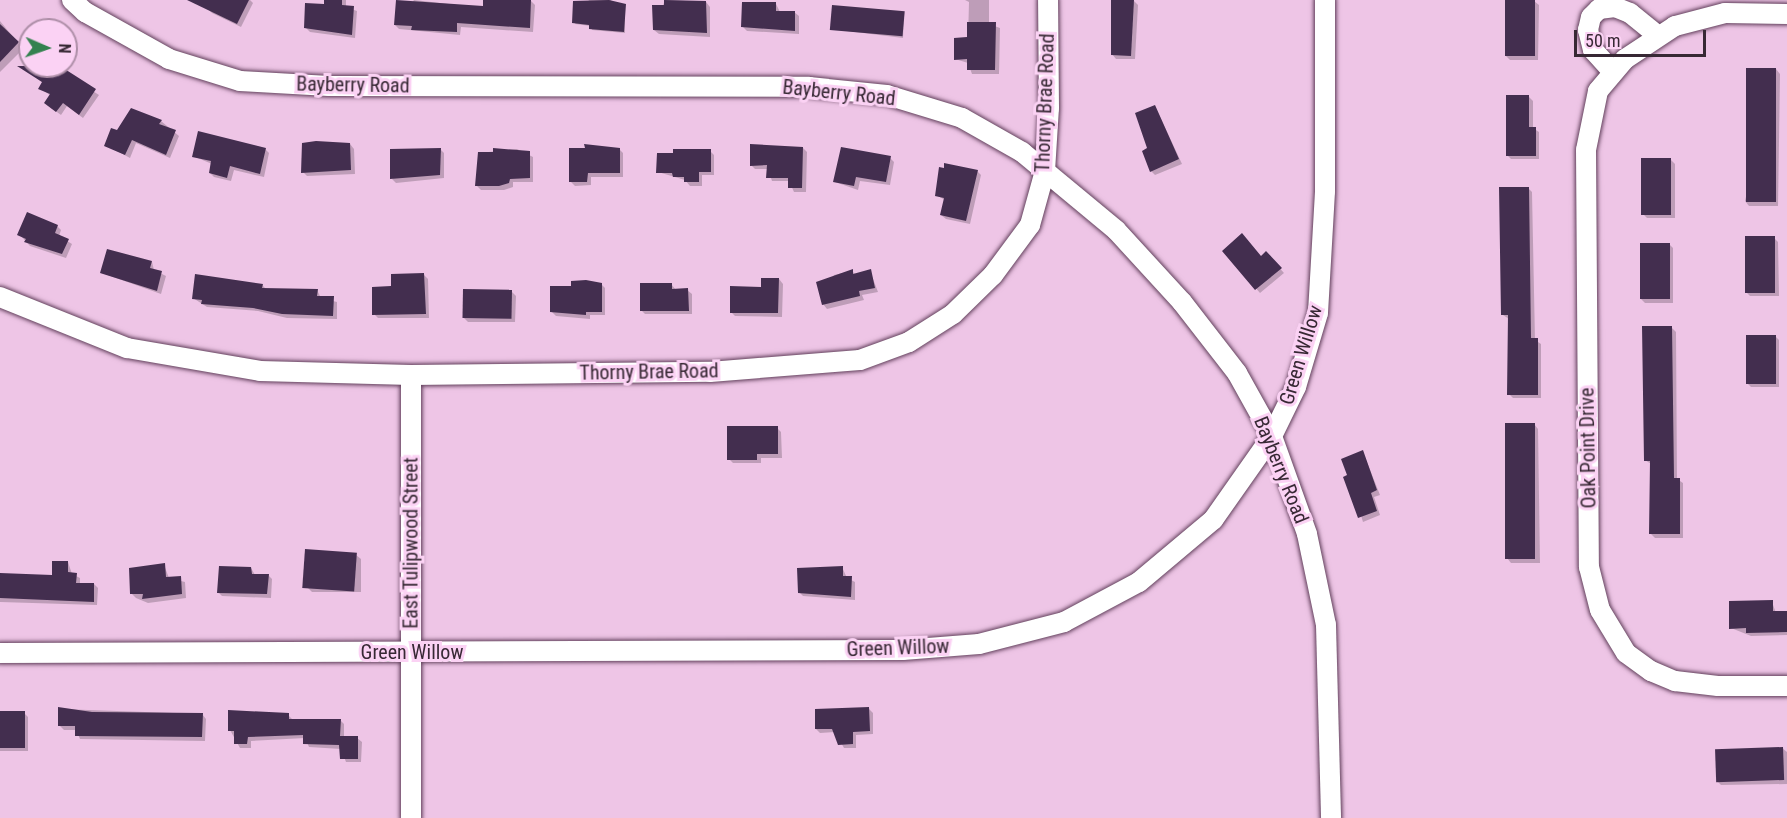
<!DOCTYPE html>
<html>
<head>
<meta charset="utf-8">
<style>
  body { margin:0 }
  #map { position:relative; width:1787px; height:818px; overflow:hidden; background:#eec5e6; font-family:"Roboto Condensed",sans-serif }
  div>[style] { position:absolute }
  .shadow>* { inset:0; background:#0003 }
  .building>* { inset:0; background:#432e4f; transform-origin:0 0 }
  .roads { filter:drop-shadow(0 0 2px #62405c) drop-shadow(0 0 2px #62405c) }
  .minor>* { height:20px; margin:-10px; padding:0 10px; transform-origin:10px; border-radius:10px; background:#fff }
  span { translate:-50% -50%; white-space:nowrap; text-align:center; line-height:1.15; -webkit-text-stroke:6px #fbd2f4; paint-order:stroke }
  .street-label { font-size:20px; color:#372834 }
  .north { position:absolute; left:18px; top:18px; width:60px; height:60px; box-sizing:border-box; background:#fbd2f4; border:2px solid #ad8ea7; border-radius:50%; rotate:92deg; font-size:16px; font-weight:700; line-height:24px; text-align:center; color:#372834 }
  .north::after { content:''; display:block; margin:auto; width:21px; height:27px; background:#34814f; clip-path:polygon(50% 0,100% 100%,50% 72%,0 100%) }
  .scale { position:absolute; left:1574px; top:30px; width:132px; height:27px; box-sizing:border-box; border:3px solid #372834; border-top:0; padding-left:8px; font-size:18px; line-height:21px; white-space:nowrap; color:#372834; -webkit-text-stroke:4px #fbd2f4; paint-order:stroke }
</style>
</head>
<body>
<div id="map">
  <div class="shadow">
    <div style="clip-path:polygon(198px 0,250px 0,253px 3px,241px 27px,212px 13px)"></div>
    <div style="clip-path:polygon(326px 0,346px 0,346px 7px,357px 11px,355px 38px,310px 32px,306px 28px,326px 6px)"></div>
    <div style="clip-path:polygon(414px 0,484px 8px,485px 0,531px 1px,535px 5px,533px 32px,461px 27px,460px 35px,399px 29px,395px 25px)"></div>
    <div style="clip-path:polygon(589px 0,611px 0,613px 4px,625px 5px,625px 33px,592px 30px,591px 26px,575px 24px)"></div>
    <div style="clip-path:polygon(665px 0,706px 2px,710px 7px,710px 37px,659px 34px,654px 30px)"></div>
    <div style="clip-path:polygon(965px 0,989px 0,989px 24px,1000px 28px,999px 74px,972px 74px,968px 63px,955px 59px,968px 39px,969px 2px)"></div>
    <div style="clip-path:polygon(1134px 1px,1138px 5px,1135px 59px,1116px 59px,1112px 54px)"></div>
    <div style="clip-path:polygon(1534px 1px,1539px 5px,1538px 60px,1510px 60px,1506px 56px)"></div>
    <div style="clip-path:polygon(776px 4px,780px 12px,794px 12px,799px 16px,799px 34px,747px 31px,743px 27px)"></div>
    <div style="clip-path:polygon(904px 13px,903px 38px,831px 29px)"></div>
    <div style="clip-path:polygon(0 21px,23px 49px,0 72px)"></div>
    <div style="clip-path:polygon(33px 66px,54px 66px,99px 95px,83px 118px,67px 106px,61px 115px,50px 107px,51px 96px,40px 88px,43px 83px,29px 72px)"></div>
    <div style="clip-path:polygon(1776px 69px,1780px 74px,1778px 206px,1749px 206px,1745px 201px)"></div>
    <div style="clip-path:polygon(1529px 97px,1533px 101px,1533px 128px,1539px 132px,1539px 159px,1511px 159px,1507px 155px)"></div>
    <div style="clip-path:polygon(1155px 106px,1182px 164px,1155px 175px,1151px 171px,1149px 149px)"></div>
    <div style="clip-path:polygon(161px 121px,179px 136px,170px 158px,136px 143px,130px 158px,106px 145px,117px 132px)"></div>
    <div style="clip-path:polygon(350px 144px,354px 149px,355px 174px,307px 176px,303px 172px)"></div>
    <div style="clip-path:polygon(586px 146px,619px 149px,623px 153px,623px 177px,591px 177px,591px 185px,575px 186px,571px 182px)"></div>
    <div style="clip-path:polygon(803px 148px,807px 152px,806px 192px,794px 192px,789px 181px,772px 181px,768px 169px,755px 169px,751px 165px)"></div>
    <div style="clip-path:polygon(265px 149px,269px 153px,264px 177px,234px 170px,231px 181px,214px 177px,210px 173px,212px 164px,193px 156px)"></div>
    <div style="clip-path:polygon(440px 149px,444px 153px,444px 178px,396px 183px,392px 179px)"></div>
    <div style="clip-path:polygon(517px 149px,533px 157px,533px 182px,513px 182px,513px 187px,504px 190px,481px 190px,477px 186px,479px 153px)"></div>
    <div style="clip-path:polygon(710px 151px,714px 155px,714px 175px,702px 175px,702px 186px,690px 186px,685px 180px,658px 172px)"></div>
    <div style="clip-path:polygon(890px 158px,894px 162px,890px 185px,860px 181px,858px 190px,835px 182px)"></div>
    <div style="clip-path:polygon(1671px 160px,1675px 164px,1675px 218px,1647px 218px,1643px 214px)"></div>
    <div style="clip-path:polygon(977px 171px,981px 175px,970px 224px,946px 219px,941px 215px,945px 200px,936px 195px)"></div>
    <div style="clip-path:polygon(1528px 188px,1532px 192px,1535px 340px,1541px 344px,1541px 398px,1513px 398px,1509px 394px,1509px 319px,1503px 315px)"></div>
    <div style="clip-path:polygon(57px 226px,61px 230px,59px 236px,72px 244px,66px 258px,30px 246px,19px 234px)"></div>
    <div style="clip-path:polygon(1774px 238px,1778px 242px,1779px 296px,1750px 296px,1746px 292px)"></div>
    <div style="clip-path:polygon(1669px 244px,1673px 248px,1673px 303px,1645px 303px,1641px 299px)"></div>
    <div style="clip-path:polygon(1224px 251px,1262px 258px,1266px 253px,1284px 273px,1260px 293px)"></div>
    <div style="clip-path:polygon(152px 262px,154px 270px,166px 276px,161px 294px,102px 273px)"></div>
    <div style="clip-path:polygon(852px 271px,856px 275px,870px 271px,878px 292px,862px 295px,864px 300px,827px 309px,823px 304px,834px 275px)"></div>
    <div style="clip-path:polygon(424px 275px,428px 279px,429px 318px,378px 318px,374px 314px,393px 288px)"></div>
    <div style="clip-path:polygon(779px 279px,783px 284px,782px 317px,735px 316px,731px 312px)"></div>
    <div style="clip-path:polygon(601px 284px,605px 288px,605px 315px,590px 315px,590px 319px,556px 316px,551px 311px,573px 287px)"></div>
    <div style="clip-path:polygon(671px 284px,676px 290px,687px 290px,692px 294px,692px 314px,645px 314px,641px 310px)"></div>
    <div style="clip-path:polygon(262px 285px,266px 289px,317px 290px,321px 298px,337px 302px,337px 319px,287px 318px,258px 311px,207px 307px,193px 298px)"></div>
    <div style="clip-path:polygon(511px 291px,516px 296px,515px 322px,468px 322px,464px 318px)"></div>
    <div style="clip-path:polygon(1672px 328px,1676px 332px,1677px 479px,1683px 483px,1683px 538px,1655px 538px,1651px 534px,1651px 464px,1645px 460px)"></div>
    <div style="clip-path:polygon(1775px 336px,1779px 340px,1779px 387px,1751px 387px,1747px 383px)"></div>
    <div style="clip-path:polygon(1534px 424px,1538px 429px,1540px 563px,1511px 563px,1507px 558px)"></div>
    <div style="clip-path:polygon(777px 428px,781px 432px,782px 458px,761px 458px,761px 463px,733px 463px,729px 459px)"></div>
    <div style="clip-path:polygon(1363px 452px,1380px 495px,1374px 497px,1380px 515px,1363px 522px,1349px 476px)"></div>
    <div style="clip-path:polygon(356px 555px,361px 559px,361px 592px,312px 592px,308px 588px)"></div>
    <div style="clip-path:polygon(68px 562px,72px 574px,80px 578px,80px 584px,94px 584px,98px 588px,97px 605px,0 602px,0 575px,54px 576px)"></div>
    <div style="clip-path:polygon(164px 565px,169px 578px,185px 582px,186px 598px,148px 603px,136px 598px,132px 594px)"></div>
    <div style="clip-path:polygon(842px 567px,847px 578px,855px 582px,855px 600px,803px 596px,799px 592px)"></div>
    <div style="clip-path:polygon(251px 568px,255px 575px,268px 575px,272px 579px,271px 598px,222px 596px,218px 592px)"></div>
    <div style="clip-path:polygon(1772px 602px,1776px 613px,1787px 612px,1787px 635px,1751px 636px,1731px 628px)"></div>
    <div style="clip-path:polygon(60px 709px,202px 714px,206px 719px,205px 741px,80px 739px,76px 730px,64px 730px,60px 726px)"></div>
    <div style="clip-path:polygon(869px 709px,873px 713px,873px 734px,856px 735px,856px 748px,844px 748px,835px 732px,820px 733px,816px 729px)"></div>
    <div style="clip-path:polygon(0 713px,24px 713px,28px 717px,28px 751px,0 751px)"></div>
    <div style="clip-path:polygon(288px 715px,292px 719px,340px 720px,344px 724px,344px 737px,357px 738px,362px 742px,361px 762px,346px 762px,341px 749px,309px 747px,305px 738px,251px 741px,251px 748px,240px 748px,230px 730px)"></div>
    <div style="clip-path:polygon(1782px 748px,1787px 752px,1787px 784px,1721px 785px,1717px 781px)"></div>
  </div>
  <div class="building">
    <div style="clip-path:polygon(187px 0,249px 0,237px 24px)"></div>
    <div style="clip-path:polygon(324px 0,342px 0,342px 5px,354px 6px,352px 35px,304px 28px,305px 3px,324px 4px)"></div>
    <div style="clip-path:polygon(396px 0,483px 6px,483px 0,531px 0,530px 28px,457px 23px,457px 32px,411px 30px,412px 26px,394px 25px)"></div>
    <div style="clip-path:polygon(609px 0,626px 4px,624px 32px,589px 29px,589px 25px,572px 23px,573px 1px)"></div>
    <div style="clip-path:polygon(664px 0,706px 1px,707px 33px,653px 30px,652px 5px,664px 5px)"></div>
    <div style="clip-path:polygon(1111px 0,1134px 0,1131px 56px,1111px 55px)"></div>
    <div style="left:1505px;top:0;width:30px;height:56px"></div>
    <div style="clip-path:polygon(742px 2px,776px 2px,776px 11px,795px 11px,795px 31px,741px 27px)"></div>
    <div style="left:832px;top:5px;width:73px;height:25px;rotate:5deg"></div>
    <div style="clip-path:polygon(967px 22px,996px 22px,995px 70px,967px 70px,967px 59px,954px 60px,954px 38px,967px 37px)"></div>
    <div style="clip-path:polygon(0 24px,19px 42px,0 62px)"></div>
    <div style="clip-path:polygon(17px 66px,60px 66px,96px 89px,79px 115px,63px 103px,56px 112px,44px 103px,50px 94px,38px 89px,42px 82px)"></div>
    <div style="left:1746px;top:68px;width:30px;height:134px"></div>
    <div style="clip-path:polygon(1506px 95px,1529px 95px,1529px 127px,1536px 127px,1536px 156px,1506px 156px)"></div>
    <div style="clip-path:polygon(1155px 105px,1179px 159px,1150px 172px,1142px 151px,1147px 148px,1135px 113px)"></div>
    <div style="clip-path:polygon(131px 108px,162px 120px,159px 124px,176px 130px,166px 155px,132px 140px,125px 155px,104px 146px,111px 128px,117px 130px)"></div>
    <div style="clip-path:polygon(198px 131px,266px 148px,260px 174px,230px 166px,227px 178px,209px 173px,211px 161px,192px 157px)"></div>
    <div style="clip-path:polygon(316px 141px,350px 143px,351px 170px,301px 173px,302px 143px)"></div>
    <div style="clip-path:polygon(584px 144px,620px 148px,620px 173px,588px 173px,587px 182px,569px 182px,569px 148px,585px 148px)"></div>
    <div style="clip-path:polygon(750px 144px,803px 147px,802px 188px,788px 188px,788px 178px,766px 178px,767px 165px,750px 166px)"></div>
    <div style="clip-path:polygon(841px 147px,891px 156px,886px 182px,856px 177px,854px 186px,833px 182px)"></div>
    <div style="clip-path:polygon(441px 148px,440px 175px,390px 179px,390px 149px)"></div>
    <div style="clip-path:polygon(493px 148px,530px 151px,530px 178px,510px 179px,509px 183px,499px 186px,475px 186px,478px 152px,493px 152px)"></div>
    <div style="clip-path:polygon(673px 149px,711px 149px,711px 172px,699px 172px,699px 182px,684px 182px,684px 177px,673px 177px,672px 173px,656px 173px,657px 153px,673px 153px)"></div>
    <div style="left:1641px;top:158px;width:30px;height:57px"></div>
    <div style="clip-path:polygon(944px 163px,978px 170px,966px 221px,940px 215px,944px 198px,935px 196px,939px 167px,944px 168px)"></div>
    <div style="clip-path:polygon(1499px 187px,1529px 187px,1531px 338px,1538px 338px,1538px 395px,1507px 395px,1508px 315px,1501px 315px)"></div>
    <div style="clip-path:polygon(27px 212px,58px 225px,55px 233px,69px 239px,62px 254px,24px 242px,26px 239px,17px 235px)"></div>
    <div style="clip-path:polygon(1242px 233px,1261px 256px,1266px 251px,1282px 268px,1255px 290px,1222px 251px)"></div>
    <div style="left:1745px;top:236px;width:30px;height:57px"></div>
    <div style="left:1640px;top:243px;width:30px;height:56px"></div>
    <div style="clip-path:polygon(107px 249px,152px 261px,150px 268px,162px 271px,157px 291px,100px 273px)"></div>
    <div style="clip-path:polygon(853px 269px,853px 274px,871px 269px,875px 288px,859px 291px,860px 296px,822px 305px,816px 282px)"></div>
    <div style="clip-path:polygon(424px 273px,426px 314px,372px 315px,372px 287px,391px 286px,391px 274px)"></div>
    <div style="clip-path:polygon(195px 274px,263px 284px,262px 288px,318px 289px,317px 296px,334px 296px,333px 316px,282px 314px,253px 308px,201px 304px,202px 300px,192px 299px)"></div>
    <div style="clip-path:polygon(761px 278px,779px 278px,778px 313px,730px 313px,730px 286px,761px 287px)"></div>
    <div style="clip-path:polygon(586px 280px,602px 283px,602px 312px,586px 312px,586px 315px,550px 312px,550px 286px,571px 286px,571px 281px)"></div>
    <div style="clip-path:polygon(640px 283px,672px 283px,672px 289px,688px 288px,689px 311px,640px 311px)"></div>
    <div style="left:463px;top:289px;width:49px;height:29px;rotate:1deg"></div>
    <div style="clip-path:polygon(1642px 326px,1672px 326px,1674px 478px,1680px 478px,1680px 534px,1649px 534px,1650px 461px,1644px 461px)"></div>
    <div style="left:1746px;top:335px;width:30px;height:49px"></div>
    <div style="left:1505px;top:423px;width:30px;height:136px"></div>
    <div style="clip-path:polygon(727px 426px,778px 426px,778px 454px,757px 454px,757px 460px,727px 460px)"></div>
    <div style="clip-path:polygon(1363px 450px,1377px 490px,1371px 493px,1377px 511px,1358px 518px,1343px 477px,1347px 475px,1341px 459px)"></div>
    <div style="left:305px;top:549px;width:52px;height:39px;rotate:4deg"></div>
    <div style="clip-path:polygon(52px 561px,68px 561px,68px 572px,77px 573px,76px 583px,94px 583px,94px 602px,0 598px,0 573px,52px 575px)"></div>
    <div style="clip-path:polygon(165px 563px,166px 577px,181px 576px,182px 594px,142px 599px,143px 594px,130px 594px,129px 568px)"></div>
    <div style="clip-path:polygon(219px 566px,251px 567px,252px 574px,269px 574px,267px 594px,217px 593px)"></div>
    <div style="clip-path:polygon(843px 566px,843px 576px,852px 576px,851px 597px,798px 593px,797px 568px)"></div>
    <div style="clip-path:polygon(1773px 600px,1773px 611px,1787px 611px,1787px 632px,1746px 633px,1746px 628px,1729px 629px,1729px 601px)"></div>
    <div style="clip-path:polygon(58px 707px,92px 712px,203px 713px,202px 737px,75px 736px,75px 726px,58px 726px)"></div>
    <div style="clip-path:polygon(869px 707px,870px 731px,853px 732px,853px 744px,838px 745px,832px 729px,815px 729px,815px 709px)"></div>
    <div style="clip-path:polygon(228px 710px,289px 713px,289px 719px,341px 719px,340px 736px,358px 736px,358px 759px,340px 759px,339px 745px,303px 744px,303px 735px,248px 737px,247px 744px,234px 744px,234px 731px,228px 731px)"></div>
    <div style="left:0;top:711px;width:25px;height:37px"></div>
    <div style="left:1783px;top:747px;width:33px;height:68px;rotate:88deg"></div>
  </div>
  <div class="roads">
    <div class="minor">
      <div style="left:72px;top:0;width:18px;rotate:43deg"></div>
      <div style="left:85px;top:12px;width:96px;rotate:29.2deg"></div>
      <div style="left:169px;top:59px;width:74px;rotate:17.2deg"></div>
      <div style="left:240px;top:81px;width:89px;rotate:3.2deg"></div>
      <div style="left:329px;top:86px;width:480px;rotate:0.1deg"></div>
      <div style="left:809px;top:87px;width:78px;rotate:5.9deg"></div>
      <div style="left:887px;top:95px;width:78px;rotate:17deg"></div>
      <div style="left:962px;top:118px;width:69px;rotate:29.5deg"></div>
      <div style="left:1022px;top:152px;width:122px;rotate:39.7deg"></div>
      <div style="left:1116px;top:230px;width:98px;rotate:47.5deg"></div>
      <div style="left:1182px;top:302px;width:90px;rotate:52.2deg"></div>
      <div style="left:1237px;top:373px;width:72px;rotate:60.9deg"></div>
      <div style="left:1272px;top:436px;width:104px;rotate:70.3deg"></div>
      <div style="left:1307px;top:534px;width:93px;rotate:78.2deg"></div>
      <div style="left:1326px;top:625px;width:193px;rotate:88.5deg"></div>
      <div style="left:1787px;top:14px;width:62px;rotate:-179.1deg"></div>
      <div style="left:1725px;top:13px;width:52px;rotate:165.4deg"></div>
      <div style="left:1675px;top:26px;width:60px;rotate:146.6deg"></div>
      <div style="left:1625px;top:59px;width:42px;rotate:130.2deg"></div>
      <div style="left:1598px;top:91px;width:60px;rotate:101.5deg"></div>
      <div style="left:1586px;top:150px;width:417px;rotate:89.6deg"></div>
      <div style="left:1589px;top:567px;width:44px;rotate:75.7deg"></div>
      <div style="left:1600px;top:610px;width:50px;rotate:58.8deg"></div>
      <div style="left:1626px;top:653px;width:31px;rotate:36deg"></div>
      <div style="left:1651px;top:671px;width:26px;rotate:23deg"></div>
      <div style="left:1675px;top:681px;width:43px;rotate:6.6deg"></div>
      <div style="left:1718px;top:686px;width:69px"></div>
      <div style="left:1613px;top:72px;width:30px;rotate:-132deg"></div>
      <div style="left:1593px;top:50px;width:21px;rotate:-104deg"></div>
      <div style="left:1588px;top:30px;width:13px;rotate:-77deg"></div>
      <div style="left:1591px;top:17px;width:11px;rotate:-45deg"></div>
      <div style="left:1599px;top:9px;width:16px;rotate:-7deg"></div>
      <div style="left:1615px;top:7px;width:16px;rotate:22deg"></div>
      <div style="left:1630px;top:13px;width:36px;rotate:39deg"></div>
      <div style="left:0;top:297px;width:137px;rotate:21.9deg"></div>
      <div style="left:127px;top:348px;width:135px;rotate:9.8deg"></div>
      <div style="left:260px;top:371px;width:151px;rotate:1.5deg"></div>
      <div style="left:411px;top:375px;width:299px;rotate:-0.6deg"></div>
      <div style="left:710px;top:372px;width:150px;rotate:-4.6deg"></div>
      <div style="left:860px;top:360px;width:52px;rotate:-20.2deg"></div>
      <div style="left:909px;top:342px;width:52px;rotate:-32.5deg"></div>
      <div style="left:953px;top:314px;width:56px;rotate:-44.3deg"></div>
      <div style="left:993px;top:275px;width:62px;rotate:-53.5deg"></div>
      <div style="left:1030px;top:225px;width:56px;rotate:-74.5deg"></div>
      <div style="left:1045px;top:171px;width:63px;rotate:-86.4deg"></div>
      <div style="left:1049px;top:108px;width:108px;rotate:-90.5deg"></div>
      <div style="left:411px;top:375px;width:443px;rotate:90deg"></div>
      <div style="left:0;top:653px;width:903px;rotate:-0.19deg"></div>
      <div style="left:903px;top:650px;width:76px;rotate:-4.5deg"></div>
      <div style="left:979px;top:644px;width:88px;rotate:-14.5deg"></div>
      <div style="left:1064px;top:622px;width:85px;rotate:-28.1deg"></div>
      <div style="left:1139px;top:582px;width:97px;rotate:-40deg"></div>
      <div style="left:1213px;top:520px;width:103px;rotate:-54.9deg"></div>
      <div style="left:1272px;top:436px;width:55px;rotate:-63.9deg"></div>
      <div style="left:1296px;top:387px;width:77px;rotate:-73.4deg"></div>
      <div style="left:1318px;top:313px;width:122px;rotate:-86.7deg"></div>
      <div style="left:1325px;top:191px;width:191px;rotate:-90deg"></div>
    </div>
  </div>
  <div class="street-label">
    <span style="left:353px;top:85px;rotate:1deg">Bayberry Road</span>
    <span style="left:839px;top:93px;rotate:6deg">Bayberry Road</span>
    <span style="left:1045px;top:103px;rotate:-88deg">Thorny Brae Road</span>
    <span style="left:1301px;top:355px;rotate:-73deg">Green Willow</span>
    <span style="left:649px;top:372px;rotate:-1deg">Thorny Brae Road</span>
    <span style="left:1588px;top:448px;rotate:-91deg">Oak Point Drive</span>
    <span style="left:1281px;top:470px;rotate:68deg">Bayberry Road</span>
    <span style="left:411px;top:543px;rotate:-90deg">East Tulipwood Street</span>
    <span style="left:898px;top:648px;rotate:-2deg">Green Willow</span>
    <span style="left:412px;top:652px">Green Willow</span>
  </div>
  <div class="north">N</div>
  <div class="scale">50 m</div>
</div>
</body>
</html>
